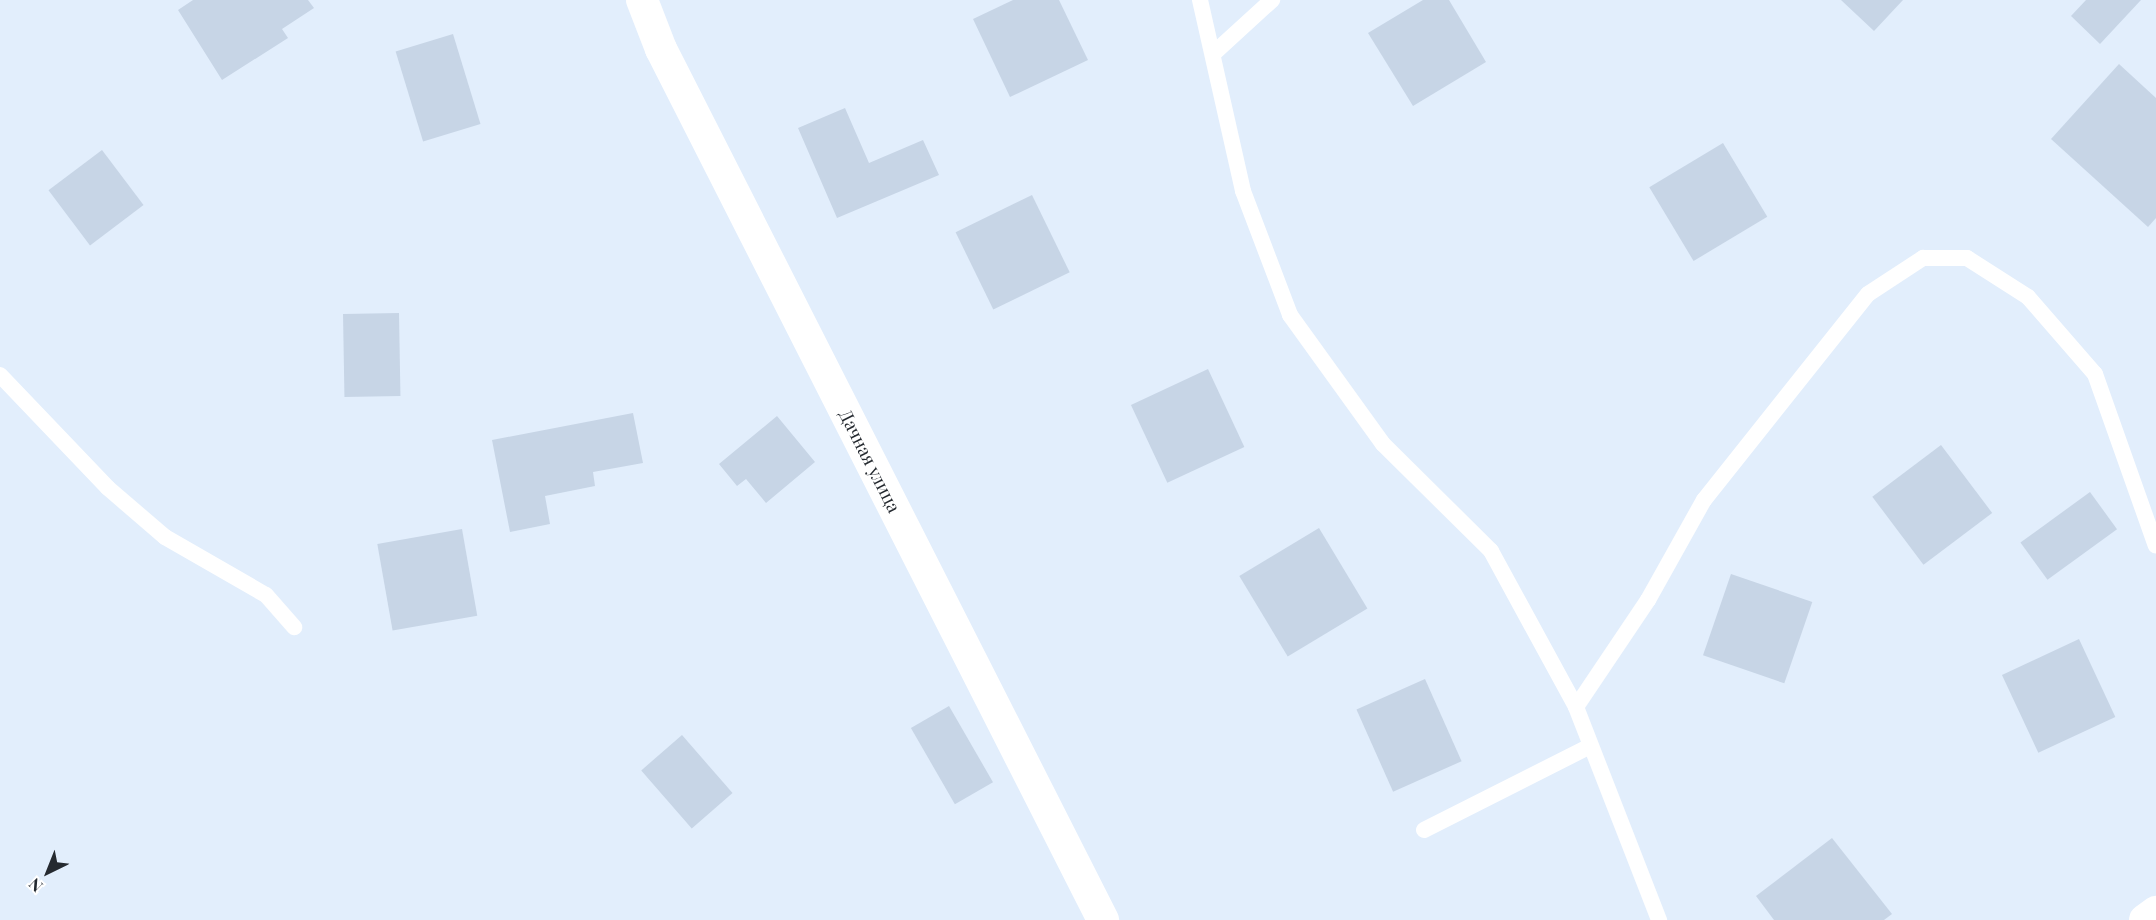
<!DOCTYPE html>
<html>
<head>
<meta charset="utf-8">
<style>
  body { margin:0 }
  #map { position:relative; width:2156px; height:920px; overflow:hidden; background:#e2eefc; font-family:"Playfair Display",serif }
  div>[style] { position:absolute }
  .building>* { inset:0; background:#c7d5e6; transform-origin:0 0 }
  .lane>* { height:16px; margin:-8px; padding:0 8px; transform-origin:8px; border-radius:8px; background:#fff }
  .street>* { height:32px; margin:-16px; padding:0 16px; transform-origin:16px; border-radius:16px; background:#fff }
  span { translate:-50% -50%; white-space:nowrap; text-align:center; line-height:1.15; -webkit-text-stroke:5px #fff; paint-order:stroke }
  .street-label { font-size:18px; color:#252a30 }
  .north { position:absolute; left:18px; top:842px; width:60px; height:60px; -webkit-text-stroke:4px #fff; paint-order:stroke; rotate:223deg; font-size:16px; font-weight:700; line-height:24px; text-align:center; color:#252a30 }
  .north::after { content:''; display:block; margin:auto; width:21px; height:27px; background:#252a30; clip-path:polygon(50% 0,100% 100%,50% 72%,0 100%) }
</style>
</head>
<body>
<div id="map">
  <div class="building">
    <div style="clip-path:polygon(193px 0,308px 0,314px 8px,282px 29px,288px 38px,222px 80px,178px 10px)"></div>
    <div style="clip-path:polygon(1013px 0,1059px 0,1088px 60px,1010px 97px,973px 19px)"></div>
    <div style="clip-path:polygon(1423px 0,1449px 0,1486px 62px,1413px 106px,1368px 33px)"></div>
    <div style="clip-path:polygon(1841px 0,1903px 0,1874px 31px)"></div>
    <div style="clip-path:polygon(2086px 0,2141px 0,2100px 44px,2071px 16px)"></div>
    <div style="left:453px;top:34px;width:94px;height:60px;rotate:73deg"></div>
    <div style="clip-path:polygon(2119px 64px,2156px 98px,2156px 218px,2148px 227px,2051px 139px)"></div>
    <div style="clip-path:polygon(845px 108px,869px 163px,923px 140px,939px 175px,837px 218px,798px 128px)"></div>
    <div style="left:1723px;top:143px;width:86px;height:86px;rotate:59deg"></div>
    <div style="left:102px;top:150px;width:69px;height:67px;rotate:53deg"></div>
    <div style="left:1032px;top:195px;width:86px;height:85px;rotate:64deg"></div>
    <div style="left:399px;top:313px;width:83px;height:56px;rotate:89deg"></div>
    <div style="left:1208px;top:369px;width:86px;height:85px;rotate:65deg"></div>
    <div style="clip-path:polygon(633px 413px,643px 463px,593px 472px,595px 486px,545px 496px,550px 524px,510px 532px,492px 440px)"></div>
    <div style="clip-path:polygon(777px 416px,815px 462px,766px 503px,746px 479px,737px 486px,719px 464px)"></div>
    <div style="left:1941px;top:445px;width:85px;height:86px;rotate:53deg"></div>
    <div style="left:2090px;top:492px;width:46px;height:86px;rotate:54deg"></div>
    <div style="left:1319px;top:528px;width:94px;height:93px;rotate:59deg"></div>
    <div style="left:462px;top:529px;width:88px;height:86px;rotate:80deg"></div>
    <div style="left:1731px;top:574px;width:86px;height:86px;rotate:19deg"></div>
    <div style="left:2079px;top:639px;width:86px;height:85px;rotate:65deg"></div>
    <div style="left:1425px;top:679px;width:90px;height:75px;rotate:66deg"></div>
    <div style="left:949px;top:706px;width:88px;height:44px;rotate:60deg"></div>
    <div style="left:682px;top:735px;width:77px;height:54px;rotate:49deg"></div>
    <div style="clip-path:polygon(1832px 838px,1892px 914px,1884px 920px,1774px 920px,1756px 896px)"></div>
  </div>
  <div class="lane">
    <div style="left:1200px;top:0;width:196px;rotate:77.3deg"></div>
    <div style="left:1243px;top:191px;width:133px;rotate:69.2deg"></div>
    <div style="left:1290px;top:315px;width:159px;rotate:54.2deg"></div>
    <div style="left:1383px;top:444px;width:152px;rotate:44.7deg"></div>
    <div style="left:1491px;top:551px;width:178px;rotate:61.4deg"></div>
    <div style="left:1576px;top:707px;width:229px;rotate:68.7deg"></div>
    <div style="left:1214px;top:53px;width:79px;rotate:-42.4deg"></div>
    <div style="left:0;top:375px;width:156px;rotate:46.3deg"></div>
    <div style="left:108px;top:488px;width:75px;rotate:40.7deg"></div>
    <div style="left:165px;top:537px;width:116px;rotate:29.9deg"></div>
    <div style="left:266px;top:595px;width:43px;rotate:48.8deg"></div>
    <div style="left:1576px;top:707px;width:129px;rotate:-56.1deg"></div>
    <div style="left:1648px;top:600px;width:115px;rotate:-60.8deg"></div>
    <div style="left:1704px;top:500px;width:263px;rotate:-51.5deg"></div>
    <div style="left:1868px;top:294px;width:66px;rotate:-33.2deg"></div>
    <div style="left:1923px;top:258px;width:44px"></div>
    <div style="left:1967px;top:258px;width:72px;rotate:32.6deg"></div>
    <div style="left:2028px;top:297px;width:102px;rotate:49deg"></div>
    <div style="left:2095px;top:374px;width:182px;rotate:70.5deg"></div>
    <div style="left:1424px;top:830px;width:186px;rotate:-26.8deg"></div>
  </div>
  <div class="street">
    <div style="left:642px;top:0;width:53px;rotate:68.8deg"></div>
    <div style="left:661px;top:49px;width:977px;rotate:63.09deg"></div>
    <div style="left:2145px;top:920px;width:14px;rotate:-36deg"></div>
  </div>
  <div class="street-label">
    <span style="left:870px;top:461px;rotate:63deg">Дачная улица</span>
  </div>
  <div class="north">N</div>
</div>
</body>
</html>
